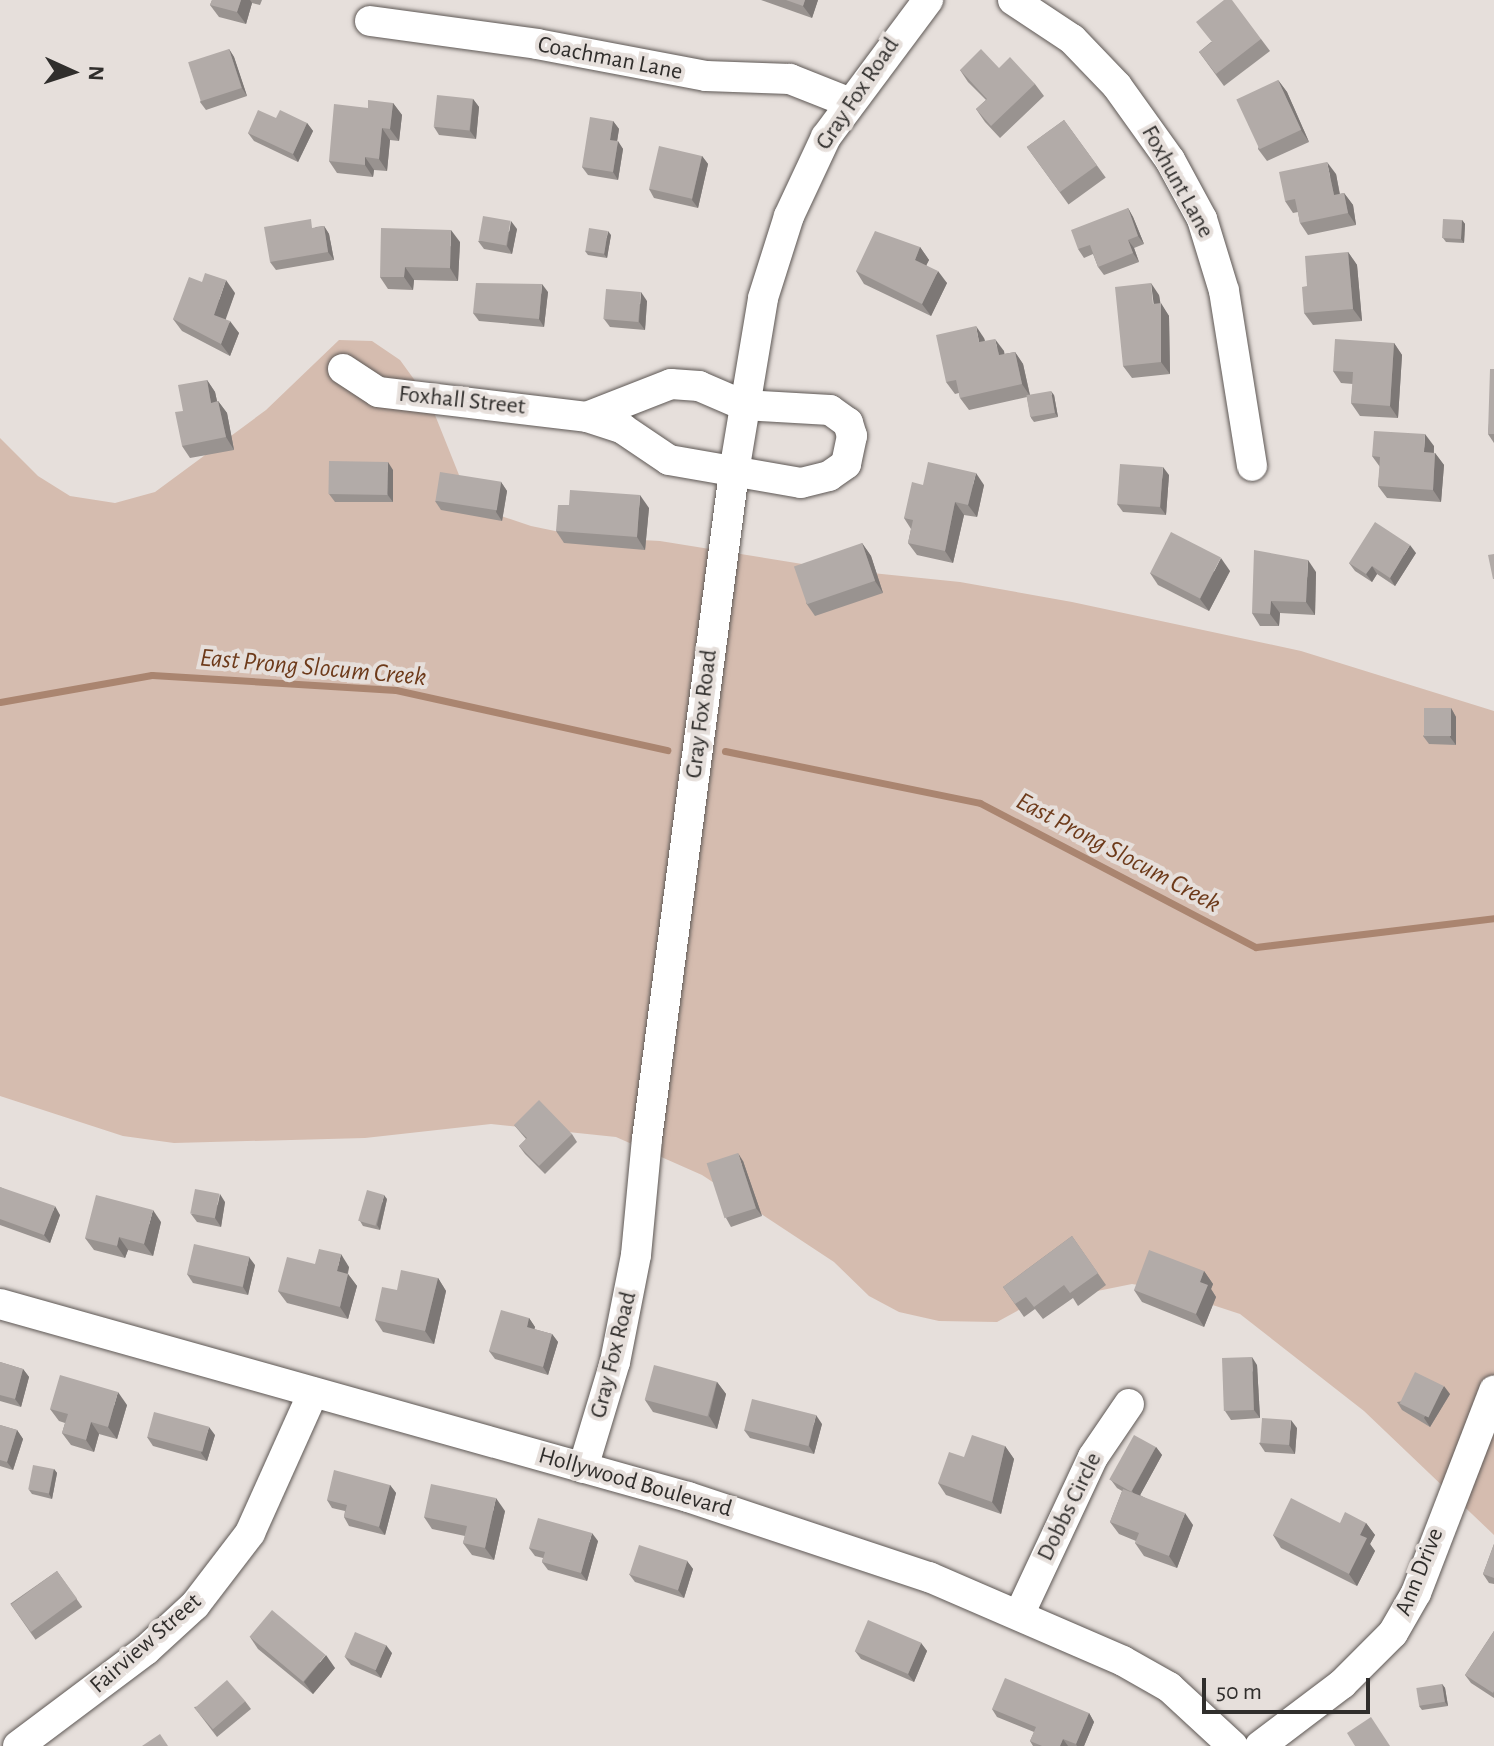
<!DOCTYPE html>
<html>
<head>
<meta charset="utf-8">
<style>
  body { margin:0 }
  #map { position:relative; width:1494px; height:1746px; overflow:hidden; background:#e6dfdb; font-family:"Alegreya Sans",sans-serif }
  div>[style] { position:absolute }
  .green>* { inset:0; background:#d5bcaf }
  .stream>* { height:7px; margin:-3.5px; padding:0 3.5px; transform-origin:3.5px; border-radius:3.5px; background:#aa8570 }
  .roads { filter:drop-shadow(0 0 2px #5e5855) drop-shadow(0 0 2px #5e5855) }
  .minor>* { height:30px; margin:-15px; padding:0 15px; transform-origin:15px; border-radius:15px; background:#fff }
  .wall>* { inset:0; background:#999390; transform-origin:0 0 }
  .shaded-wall>* { inset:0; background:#7d7876 }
  .building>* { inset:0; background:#b2aba8; transform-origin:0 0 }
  span { translate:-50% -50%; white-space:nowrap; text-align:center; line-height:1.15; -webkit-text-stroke:8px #e6dfdb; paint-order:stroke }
  .street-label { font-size:24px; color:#302e2c }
  .water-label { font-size:26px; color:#6d3a1a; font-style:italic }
  .north { position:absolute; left:32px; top:32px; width:80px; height:80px; -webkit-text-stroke:6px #e6dfdb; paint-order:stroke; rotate:93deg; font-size:22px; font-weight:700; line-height:32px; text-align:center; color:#302e2c }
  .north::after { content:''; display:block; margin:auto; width:28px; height:36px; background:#302e2c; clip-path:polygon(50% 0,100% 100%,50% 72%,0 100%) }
  .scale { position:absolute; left:1202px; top:1678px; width:168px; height:36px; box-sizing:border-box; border:4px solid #302e2c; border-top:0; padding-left:10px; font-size:24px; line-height:28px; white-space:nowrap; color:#302e2c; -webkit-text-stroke:6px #e6dfdb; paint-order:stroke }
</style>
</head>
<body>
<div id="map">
  <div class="green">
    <div style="clip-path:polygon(339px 340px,372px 341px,400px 360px,429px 400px,465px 490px,495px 514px,531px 526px,584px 537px,660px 541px,833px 569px,960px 582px,1072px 602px,1301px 651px,1494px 711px,1494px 1535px,1364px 1411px,1240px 1314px,1167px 1290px,1132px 1284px,1028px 1305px,997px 1322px,939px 1321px,899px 1312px,869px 1296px,834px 1262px,702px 1175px,616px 1137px,491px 1124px,365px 1138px,174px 1143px,123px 1136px,0 1096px,0 438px,38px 476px,70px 496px,115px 503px,155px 492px,266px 410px)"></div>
  </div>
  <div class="stream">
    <div style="left:0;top:702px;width:154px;rotate:-10.1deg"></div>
    <div style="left:152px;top:675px;width:244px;rotate:3.5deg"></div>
    <div style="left:396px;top:690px;width:278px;rotate:12.5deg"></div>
    <div style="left:725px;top:751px;width:260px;rotate:11.5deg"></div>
    <div style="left:980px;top:803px;width:311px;rotate:27.6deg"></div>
    <div style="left:1256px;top:947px;width:240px;rotate:-6.9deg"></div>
  </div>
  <div class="roads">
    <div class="minor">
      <div style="left:1013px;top:0;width:71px;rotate:33.5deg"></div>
      <div style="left:1072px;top:39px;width:65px;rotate:46.2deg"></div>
      <div style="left:1117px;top:86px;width:91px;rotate:54.4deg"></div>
      <div style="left:1170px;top:160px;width:67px;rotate:61.5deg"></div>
      <div style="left:1202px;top:219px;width:75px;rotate:73deg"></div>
      <div style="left:1224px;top:291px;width:177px;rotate:80.9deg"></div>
      <div style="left:370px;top:21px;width:169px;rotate:7.8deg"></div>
      <div style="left:537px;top:44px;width:172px;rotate:10.7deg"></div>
      <div style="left:706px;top:76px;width:84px;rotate:2deg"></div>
      <div style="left:790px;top:79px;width:62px;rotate:21.6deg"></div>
      <div style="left:343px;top:369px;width:42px;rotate:33.3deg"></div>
      <div style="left:378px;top:392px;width:210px;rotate:6.8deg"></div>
      <div style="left:587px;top:417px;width:38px;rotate:18deg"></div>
      <div style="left:623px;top:429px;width:55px;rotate:34deg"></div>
      <div style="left:669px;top:460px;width:134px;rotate:9.9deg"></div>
      <div style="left:801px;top:483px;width:29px;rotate:-14deg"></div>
      <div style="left:829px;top:476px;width:21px;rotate:-35deg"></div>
      <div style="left:846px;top:464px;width:29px;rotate:-78deg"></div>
      <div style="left:852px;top:436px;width:14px;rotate:-107deg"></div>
      <div style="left:848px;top:423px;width:22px;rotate:-144deg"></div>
      <div style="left:830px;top:410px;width:87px;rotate:-176.7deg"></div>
      <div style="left:743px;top:405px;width:48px;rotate:-156.6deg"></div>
      <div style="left:699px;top:386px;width:28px;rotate:-176deg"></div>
      <div style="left:671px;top:384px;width:90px;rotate:158.6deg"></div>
      <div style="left:0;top:1304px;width:715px;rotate:15.67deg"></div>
      <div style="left:688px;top:1497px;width:254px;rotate:18.4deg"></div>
      <div style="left:929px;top:1577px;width:211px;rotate:23.4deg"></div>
      <div style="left:1123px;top:1661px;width:53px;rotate:29.5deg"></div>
      <div style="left:1169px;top:1687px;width:87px;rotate:42.7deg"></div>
      <div style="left:583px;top:1468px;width:111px;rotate:-73.2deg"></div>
      <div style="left:615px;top:1362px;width:109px;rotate:-78.9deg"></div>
      <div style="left:636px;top:1255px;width:117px;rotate:-84.6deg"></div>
      <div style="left:647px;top:1139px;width:673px;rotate:-82.57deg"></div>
      <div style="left:734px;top:472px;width:176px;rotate:-80.5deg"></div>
      <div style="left:763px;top:298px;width:86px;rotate:-72.4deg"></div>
      <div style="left:789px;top:216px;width:87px;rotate:-64.9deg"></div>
      <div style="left:826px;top:137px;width:171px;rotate:-53.3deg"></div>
      <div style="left:1019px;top:1615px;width:174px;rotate:-64.9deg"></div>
      <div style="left:1093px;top:1457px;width:64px;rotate:-55.8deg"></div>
      <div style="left:18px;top:1746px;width:160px;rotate:-36.9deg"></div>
      <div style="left:146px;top:1650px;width:67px;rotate:-42.6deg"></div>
      <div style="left:195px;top:1605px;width:91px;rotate:-52.6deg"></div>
      <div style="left:250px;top:1533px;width:154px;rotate:-65.8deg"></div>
      <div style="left:1260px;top:1746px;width:103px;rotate:-37.1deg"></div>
      <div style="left:1342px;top:1684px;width:72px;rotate:-45deg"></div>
      <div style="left:1393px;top:1633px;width:46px;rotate:-60.1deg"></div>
      <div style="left:1416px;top:1593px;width:217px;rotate:-68.9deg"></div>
    </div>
  </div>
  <div class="wall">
    <div style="clip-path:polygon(212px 0,262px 0,260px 5px,252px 3px,246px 24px,219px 17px,210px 5px)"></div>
    <div style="clip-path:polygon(761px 0,818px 0,812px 18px)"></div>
    <div style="clip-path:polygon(1261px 39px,1270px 51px,1224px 86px,1199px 52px,1211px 42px)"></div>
    <div style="clip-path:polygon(229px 49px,234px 57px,247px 96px,206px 110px,200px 102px)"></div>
    <div style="clip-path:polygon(999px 68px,1035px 84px,1044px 96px,1000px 138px,985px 122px,976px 109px,986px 100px,968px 82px,960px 70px)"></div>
    <div style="clip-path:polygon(1278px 80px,1287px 92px,1309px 142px,1267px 161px,1258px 149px)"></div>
    <div style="clip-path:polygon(473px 99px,479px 107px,476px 139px,439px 135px,434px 127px)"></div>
    <div style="clip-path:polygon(393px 103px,402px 115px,399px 141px,390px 140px,387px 171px,374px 170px,373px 177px,337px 173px,329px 161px,368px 108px)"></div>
    <div style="clip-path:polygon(276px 118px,307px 123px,313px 131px,298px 162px,254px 141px,248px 133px)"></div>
    <div style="left:1064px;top:120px;width:71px;height:46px;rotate:54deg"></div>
    <div style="clip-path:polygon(613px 121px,619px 129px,617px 141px,623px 149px,618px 180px,588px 175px,582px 167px)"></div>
    <div style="clip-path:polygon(702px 156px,708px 164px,698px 208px,654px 198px,649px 189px)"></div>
    <div style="clip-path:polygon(1336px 174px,1340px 194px,1344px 193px,1353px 205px,1356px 225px,1308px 235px,1300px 223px,1298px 212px,1293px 213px,1285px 201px)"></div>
    <div style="clip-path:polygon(1128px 208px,1133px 217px,1144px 244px,1134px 248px,1139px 262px,1104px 275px,1098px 267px,1093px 254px,1084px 258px,1078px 249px)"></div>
    <div style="clip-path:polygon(1462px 220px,1465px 224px,1464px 243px,1446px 242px,1443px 238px)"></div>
    <div style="clip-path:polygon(324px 226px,329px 234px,334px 260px,276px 270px,270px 262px,316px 227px)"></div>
    <div style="clip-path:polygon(517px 229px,512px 254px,484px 249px,478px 241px)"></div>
    <div style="clip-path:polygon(611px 235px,607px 258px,588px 255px,585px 251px)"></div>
    <div style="clip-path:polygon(460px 242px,458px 281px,414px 280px,413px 290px,388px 289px,380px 277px)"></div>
    <div style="clip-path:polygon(920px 247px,929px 260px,926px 265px,947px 283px,931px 316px,864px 284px,856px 271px)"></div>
    <div style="clip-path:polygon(1348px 252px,1357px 265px,1362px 321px,1313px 325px,1304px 313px,1307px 286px)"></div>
    <div style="clip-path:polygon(548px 292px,544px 327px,479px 321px,473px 313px)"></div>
    <div style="clip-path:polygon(235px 293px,225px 319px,239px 333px,230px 356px,182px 331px,173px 319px)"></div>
    <div style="clip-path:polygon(1159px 295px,1160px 303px,1169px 316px,1170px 374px,1132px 378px,1123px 366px)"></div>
    <div style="clip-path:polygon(647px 301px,645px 330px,610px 327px,604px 319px)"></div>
    <div style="clip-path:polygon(984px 338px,985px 341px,1004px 351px,1004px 354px,1015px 352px,1023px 364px,1030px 395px,1054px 395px,1058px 417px,1034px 422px,1031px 418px,1027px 397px,969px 410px,960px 398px,959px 393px,955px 394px,946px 382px)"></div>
    <div style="clip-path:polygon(1394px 343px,1402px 355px,1398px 418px,1360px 416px,1351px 403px,1353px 384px,1341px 383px,1333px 371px)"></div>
    <div style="clip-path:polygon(1494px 369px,1494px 443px,1488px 434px)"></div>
    <div style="clip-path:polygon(207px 380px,215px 392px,217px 401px,218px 401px,227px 413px,234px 450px,190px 458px,182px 446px,183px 411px)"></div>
    <div style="clip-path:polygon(1434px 446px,1434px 453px,1435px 453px,1444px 465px,1441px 502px,1387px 498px,1378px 486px,1380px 467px,1372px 456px)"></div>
    <div style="clip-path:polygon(393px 470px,393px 502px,335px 502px,329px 494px)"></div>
    <div style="clip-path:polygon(1169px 475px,1166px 515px,1123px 512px,1117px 504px)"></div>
    <div style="clip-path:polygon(501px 482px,507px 491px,502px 521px,441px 510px,435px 501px)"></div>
    <div style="clip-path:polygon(923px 485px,984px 485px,977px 517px,964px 515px,953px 563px,917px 555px,908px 543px,911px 529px,904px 518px)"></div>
    <div style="clip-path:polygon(569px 505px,649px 508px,645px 550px,564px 543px,556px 531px)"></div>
    <div style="clip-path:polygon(862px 543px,871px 556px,883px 593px,815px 616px,806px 603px)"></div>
    <div style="clip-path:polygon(1416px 553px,1395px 586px,1377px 574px,1372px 582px,1355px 571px,1349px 563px)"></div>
    <div style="clip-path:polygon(1230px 571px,1209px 611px,1158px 585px,1150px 573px)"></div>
    <div style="clip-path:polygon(1316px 572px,1315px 615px,1280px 613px,1279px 626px,1260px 626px,1252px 613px)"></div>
    <div style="clip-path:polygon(1451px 708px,1456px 717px,1456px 745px,1429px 744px,1423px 736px)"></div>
    <div style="clip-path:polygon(514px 1125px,572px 1134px,577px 1142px,545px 1174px,525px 1154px,519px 1146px,526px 1139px)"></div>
    <div style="clip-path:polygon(743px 1161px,762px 1216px,731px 1227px,726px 1218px)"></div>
    <div style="clip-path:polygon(0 1187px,60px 1215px,50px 1243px,0 1225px)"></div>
    <div style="clip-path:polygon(387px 1199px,380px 1230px,363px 1226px,360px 1221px)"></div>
    <div style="clip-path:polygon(225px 1202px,221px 1227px,197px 1222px,191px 1214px)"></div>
    <div style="clip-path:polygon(161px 1222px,153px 1256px,128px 1250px,125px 1258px,94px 1250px,85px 1238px)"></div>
    <div style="clip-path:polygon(1072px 1236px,1106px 1285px,1078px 1306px,1073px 1298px,1043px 1319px,1035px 1309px,1024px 1317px,1003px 1287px)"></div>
    <div style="clip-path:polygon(315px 1264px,349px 1267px,348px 1274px,357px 1286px,348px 1319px,287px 1303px,278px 1291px)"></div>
    <div style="clip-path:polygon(255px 1265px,248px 1295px,193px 1283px,187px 1274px)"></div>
    <div style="clip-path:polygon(1204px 1271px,1213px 1284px,1211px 1289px,1216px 1297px,1204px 1327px,1142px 1302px,1134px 1290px)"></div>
    <div style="clip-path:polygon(438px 1278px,446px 1291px,434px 1344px,383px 1332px,375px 1320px,397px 1290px)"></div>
    <div style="clip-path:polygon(529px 1318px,535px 1327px,534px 1329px,552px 1334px,558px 1342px,548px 1375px,495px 1359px,489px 1351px)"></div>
    <div style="clip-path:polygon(0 1362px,23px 1369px,29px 1377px,21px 1407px,0 1401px)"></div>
    <div style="clip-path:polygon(1257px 1365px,1260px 1418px,1231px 1420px,1225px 1411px)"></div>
    <div style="clip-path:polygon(717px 1382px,726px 1394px,717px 1429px,653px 1412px,645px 1400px)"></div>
    <div style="clip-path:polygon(1450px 1394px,1430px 1427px,1402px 1410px,1397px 1402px)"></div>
    <div style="clip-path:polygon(127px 1405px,117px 1439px,99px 1434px,94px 1452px,71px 1445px,62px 1433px,65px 1423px,59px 1421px,50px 1409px)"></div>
    <div style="clip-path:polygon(822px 1424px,814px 1454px,750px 1438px,744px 1430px)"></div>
    <div style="clip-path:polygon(0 1425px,17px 1430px,23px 1439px,13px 1470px,0 1466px)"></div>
    <div style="clip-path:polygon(1297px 1428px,1295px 1454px,1265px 1452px,1259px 1443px)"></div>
    <div style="clip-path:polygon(215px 1435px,207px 1461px,153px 1446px,147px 1437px)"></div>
    <div style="clip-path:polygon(1005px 1446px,1014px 1459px,1001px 1514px,946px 1495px,938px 1483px)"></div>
    <div style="clip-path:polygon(1156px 1447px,1162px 1455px,1140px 1495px,1193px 1525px,1177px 1568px,1144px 1556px,1135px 1543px,1136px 1541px,1119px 1534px,1110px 1522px,1122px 1491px,1117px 1488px,1111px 1480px)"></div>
    <div style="clip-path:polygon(54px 1469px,57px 1473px,52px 1499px,32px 1494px,29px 1490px)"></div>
    <div style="clip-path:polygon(390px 1485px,396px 1493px,385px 1535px,349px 1526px,344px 1517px,345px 1511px,332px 1508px,327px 1500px)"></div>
    <div style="clip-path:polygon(505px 1511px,494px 1560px,472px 1555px,463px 1543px,465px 1536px,432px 1529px,424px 1517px)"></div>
    <div style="clip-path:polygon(1340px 1523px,1366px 1523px,1375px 1535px,1370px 1544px,1375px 1551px,1357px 1586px,1281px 1548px,1273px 1535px)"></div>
    <div style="clip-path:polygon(598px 1541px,587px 1581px,548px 1570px,542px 1562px,543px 1558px,535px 1556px,529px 1548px)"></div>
    <div style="clip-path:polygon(1494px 1544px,1494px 1584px,1489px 1583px,1483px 1574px)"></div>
    <div style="clip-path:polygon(687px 1561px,693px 1569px,684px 1598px,635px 1582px,629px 1574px)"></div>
    <div style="left:57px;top:1571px;width:44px;height:57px;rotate:55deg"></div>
    <div style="clip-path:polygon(1494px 1631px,1494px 1698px,1471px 1683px,1465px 1675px)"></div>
    <div style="clip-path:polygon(250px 1637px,335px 1668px,313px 1694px,258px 1649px)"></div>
    <div style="clip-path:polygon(921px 1643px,927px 1651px,914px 1682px,861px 1659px,855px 1651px)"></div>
    <div style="clip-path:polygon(392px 1653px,381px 1678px,351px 1665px,345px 1657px)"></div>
    <div style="clip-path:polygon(1442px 1684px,1445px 1688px,1448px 1706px,1422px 1710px,1419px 1706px)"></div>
    <div style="clip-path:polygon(245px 1701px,251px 1709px,217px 1737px,194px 1707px)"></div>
    <div style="clip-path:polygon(992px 1709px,1089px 1713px,1094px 1722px,1084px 1746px,1033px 1746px,1030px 1741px,1034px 1732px,997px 1717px)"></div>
  </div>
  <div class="shaded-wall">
    <div style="clip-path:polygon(241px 0,250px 0,252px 3px,246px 24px,237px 12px)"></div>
    <div style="clip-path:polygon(805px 0,818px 0,812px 18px,803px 6px)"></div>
    <div style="clip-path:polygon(229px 49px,234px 57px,247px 96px,242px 88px)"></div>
    <div style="clip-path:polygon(1278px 80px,1287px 92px,1309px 142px,1301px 130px)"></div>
    <div style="clip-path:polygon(473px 99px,479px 107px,476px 139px,470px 131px)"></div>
    <div style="clip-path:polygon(393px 103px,402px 115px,399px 141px,390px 129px)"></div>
    <div style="clip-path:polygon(613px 121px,619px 129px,616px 148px,610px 140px)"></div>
    <div style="clip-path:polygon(307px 123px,313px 131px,298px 162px,293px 154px)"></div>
    <div style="clip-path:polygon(382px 128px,390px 140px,387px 171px,379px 159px)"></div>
    <div style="clip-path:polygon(618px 141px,623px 149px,618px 180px,613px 172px)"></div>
    <div style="clip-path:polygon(702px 156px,708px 164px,698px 208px,692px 200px)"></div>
    <div style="clip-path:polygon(365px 157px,374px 170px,373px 177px,365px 165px)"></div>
    <div style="clip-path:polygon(1327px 162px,1336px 174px,1342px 207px,1334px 195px)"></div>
    <div style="clip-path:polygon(1344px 193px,1353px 205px,1356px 225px,1348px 213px)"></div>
    <div style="clip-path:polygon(1128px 208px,1133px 217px,1144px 244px,1138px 236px)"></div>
    <div style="clip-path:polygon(1462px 220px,1465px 224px,1464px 243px,1461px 239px)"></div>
    <div style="clip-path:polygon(511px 221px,517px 229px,512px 254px,507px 246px)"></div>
    <div style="clip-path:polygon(324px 226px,329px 234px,334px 260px,328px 252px)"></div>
    <div style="clip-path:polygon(451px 230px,460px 242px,458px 281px,450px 268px)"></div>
    <div style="clip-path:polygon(608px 231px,611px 235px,607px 258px,604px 254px)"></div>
    <div style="clip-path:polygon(1128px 240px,1134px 248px,1139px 262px,1133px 253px)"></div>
    <div style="clip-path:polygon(920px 247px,929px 260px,923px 272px,915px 260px)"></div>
    <div style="clip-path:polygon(1348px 252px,1357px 265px,1362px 321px,1353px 309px)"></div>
    <div style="clip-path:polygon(405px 267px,414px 280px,413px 290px,404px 277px)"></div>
    <div style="clip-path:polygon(938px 271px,947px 283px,931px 316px,922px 304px)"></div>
    <div style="clip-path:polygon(226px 280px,235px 293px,223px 327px,214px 315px)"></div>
    <div style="clip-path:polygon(1151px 283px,1159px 295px,1161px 306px,1161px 303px,1169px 316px,1170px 374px,1161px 362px)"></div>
    <div style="clip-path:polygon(542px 284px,548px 292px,544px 327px,539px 319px)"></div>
    <div style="clip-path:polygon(641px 292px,647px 301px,645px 330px,639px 322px)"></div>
    <div style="clip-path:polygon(230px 321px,239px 333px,230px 356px,221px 344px)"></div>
    <div style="clip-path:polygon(976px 326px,984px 338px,988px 354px,979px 342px)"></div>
    <div style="clip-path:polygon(995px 339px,1004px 351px,1007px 368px,999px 355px)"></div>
    <div style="clip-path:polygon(1394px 343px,1402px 355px,1398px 418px,1390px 406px)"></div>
    <div style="clip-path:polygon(1015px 352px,1023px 364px,1030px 396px,1022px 384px)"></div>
    <div style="clip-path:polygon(207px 380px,215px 392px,220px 415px,211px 403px)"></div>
    <div style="clip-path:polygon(1051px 391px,1054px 395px,1058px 417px,1055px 413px)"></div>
    <div style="clip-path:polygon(218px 401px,227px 413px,234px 450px,226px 437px)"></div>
    <div style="clip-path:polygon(1425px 434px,1434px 446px,1433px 465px,1424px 452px)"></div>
    <div style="clip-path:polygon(1435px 453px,1444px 465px,1441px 502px,1433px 490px)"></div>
    <div style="clip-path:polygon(388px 462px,393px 470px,393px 502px,387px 494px)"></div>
    <div style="clip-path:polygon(1163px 467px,1169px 475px,1166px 515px,1160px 507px)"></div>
    <div style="clip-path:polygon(976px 473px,984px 485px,977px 517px,968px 505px)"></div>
    <div style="clip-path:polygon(501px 482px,507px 491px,502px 521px,496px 512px)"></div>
    <div style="clip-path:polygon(640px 495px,649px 508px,645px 550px,637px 537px)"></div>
    <div style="clip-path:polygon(955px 502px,964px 515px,953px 563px,945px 551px)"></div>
    <div style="clip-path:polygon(862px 543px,871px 556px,883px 593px,875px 581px)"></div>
    <div style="clip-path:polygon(1410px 545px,1416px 553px,1395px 586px,1390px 578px)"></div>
    <div style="clip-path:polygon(1221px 558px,1230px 571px,1209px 611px,1200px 599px)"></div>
    <div style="clip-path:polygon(1308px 560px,1316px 572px,1315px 615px,1306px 602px)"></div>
    <div style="clip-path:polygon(1372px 566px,1377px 574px,1372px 582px,1366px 574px)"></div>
    <div style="clip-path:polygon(1271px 601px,1280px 613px,1279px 626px,1270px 614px)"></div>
    <div style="clip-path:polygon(1451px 708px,1456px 717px,1456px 745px,1450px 737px)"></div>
    <div style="clip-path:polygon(738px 1153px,743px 1161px,762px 1216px,756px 1208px)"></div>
    <div style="clip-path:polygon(220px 1194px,225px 1202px,221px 1227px,215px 1218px)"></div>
    <div style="clip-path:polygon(384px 1195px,387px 1199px,380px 1230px,377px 1225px)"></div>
    <div style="clip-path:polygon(55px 1206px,60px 1215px,50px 1243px,44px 1235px)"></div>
    <div style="clip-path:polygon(153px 1210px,161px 1222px,153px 1256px,144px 1244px)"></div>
    <div style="clip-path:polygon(119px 1237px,128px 1250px,125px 1258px,117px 1246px)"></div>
    <div style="clip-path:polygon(341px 1254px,349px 1267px,345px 1283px,337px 1271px)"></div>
    <div style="clip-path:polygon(249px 1257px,255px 1265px,248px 1295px,243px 1287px)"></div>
    <div style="clip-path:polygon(1204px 1271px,1213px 1284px,1211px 1289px,1216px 1297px,1204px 1327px,1196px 1314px,1200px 1282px)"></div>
    <div style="clip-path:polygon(348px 1274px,357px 1286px,348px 1319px,340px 1307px)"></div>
    <div style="clip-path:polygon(438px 1278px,446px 1291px,434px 1344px,425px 1331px)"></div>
    <div style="clip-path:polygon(529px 1318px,535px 1327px,533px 1335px,527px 1327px)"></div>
    <div style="clip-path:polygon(552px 1334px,558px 1342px,548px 1375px,543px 1367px)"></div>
    <div style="clip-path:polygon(1252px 1357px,1257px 1365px,1260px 1418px,1254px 1410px)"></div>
    <div style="clip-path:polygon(23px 1369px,29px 1377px,21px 1407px,15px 1399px)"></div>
    <div style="clip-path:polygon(717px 1382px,726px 1394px,717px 1429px,709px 1416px)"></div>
    <div style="clip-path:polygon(1444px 1386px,1450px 1394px,1430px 1427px,1424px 1418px)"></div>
    <div style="clip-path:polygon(118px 1392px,127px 1405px,117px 1439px,108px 1427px)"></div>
    <div style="clip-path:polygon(816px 1415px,822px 1424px,814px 1454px,809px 1446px)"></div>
    <div style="clip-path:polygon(1291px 1420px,1297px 1428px,1295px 1454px,1289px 1445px)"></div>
    <div style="clip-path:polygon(91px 1422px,99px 1434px,94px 1452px,86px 1440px)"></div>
    <div style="clip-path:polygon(209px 1427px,215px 1435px,207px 1461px,201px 1453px)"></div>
    <div style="clip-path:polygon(17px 1430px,23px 1439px,13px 1470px,7px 1462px)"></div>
    <div style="clip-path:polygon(1005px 1446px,1014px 1459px,1001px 1514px,992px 1502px)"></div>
    <div style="clip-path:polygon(1156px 1447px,1162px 1455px,1138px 1499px,1132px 1491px)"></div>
    <div style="clip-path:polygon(54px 1469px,57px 1473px,52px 1499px,49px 1494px)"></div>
    <div style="clip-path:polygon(390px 1485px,396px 1493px,385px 1535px,379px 1527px)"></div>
    <div style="clip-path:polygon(496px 1498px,505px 1511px,494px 1560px,485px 1548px)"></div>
    <div style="clip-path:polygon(1185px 1513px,1193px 1525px,1177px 1568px,1169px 1556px)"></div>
    <div style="clip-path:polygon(1366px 1523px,1375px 1535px,1370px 1544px,1375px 1551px,1357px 1586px,1349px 1574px,1360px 1535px)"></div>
    <div style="clip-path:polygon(592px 1533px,598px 1541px,587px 1581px,581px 1573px)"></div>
    <div style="clip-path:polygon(687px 1561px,693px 1569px,684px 1598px,678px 1590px)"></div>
    <div style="clip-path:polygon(921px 1643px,927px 1651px,914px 1682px,908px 1674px)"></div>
    <div style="clip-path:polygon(386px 1645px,392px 1653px,381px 1678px,375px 1670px)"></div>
    <div style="clip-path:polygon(326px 1655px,335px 1668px,313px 1694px,304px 1682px)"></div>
    <div style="clip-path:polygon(1442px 1684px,1445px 1688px,1448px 1706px,1445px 1702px)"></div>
    <div style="clip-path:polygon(1089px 1713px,1094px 1722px,1084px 1746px,1077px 1746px,1076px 1744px)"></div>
    <div style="clip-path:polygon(1063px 1739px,1068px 1746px,1060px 1746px)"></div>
  </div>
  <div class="building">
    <div style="clip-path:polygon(212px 0,241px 0,237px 12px,210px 5px)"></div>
    <div style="clip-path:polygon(786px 0,805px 0,803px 6px)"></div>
    <div style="clip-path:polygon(1224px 0,1232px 0,1261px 39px,1216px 74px,1199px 52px,1212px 42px,1196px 22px)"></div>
    <div style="left:229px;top:49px;width:41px;height:43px;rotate:72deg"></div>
    <div style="clip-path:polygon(981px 49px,999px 68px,1010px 57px,1035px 84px,991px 126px,976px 109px,987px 99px,960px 70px)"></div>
    <div style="left:1278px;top:80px;width:55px;height:46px;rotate:65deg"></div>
    <div style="left:437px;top:95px;width:36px;height:32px;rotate:6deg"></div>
    <div style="clip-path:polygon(368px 100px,393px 103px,390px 129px,382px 128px,379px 159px,365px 157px,365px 165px,329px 161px,334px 104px,368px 108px)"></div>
    <div style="clip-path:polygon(258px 110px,276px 118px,280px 110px,307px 123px,293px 154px,248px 133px)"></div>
    <div style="clip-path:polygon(590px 117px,613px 121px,610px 140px,618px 141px,613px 172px,582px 167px)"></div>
    <div style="left:1064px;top:120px;width:56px;height:46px;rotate:54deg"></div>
    <div style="left:659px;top:146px;width:44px;height:44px;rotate:13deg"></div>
    <div style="clip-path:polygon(1327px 162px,1334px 195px,1344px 193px,1348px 213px,1300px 223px,1295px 199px,1285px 201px,1279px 172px)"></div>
    <div style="clip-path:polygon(1128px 208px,1138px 236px,1128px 240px,1133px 253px,1098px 267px,1090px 245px,1078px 249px,1071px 230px)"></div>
    <div style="left:483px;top:216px;width:28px;height:25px;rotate:10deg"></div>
    <div style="clip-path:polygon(311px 219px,312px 228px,324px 226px,328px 252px,270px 262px,264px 227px)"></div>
    <div style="left:1443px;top:219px;width:19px;height:19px;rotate:3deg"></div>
    <div style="clip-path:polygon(381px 228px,451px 230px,450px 268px,405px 267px,404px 277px,380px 277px)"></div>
    <div style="left:589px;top:228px;width:19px;height:23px;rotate:9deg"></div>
    <div style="clip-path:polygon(875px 231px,920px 247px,915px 260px,938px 271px,922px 304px,856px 271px)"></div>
    <div style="clip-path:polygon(1348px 252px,1353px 309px,1304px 313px,1302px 287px,1307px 286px,1305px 256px)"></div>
    <div style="clip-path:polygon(205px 273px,226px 280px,214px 315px,230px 321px,221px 344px,173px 319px,189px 277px,202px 282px)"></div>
    <div style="clip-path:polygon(476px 283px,542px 284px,539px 319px,473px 313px)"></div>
    <div style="clip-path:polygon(1151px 283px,1153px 304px,1161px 303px,1161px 362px,1123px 366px,1115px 287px)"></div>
    <div style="left:606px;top:289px;width:35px;height:30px;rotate:5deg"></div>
    <div style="clip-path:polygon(976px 326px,979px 342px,995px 339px,999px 355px,1015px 352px,1022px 384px,960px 398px,956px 380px,946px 382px,936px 335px)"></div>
    <div style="clip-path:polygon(1335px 339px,1394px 343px,1390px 406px,1351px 403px,1353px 372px,1333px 371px)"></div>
    <div style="clip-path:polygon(1490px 369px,1494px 369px,1494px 434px,1488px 434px)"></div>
    <div style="clip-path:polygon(207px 380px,211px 403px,218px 401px,226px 437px,182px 446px,175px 412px,183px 411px,178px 385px)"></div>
    <div style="left:1051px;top:391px;width:22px;height:25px;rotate:80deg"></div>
    <div style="clip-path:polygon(1374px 431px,1425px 434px,1424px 452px,1435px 453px,1433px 490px,1378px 486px,1380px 457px,1372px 456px)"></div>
    <div style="left:329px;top:461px;width:59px;height:33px;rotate:1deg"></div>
    <div style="clip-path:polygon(928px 462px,976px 473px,968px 505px,955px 502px,945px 551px,908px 543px,913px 520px,904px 518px,912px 482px,923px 485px)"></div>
    <div style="left:1120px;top:464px;width:43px;height:40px;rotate:4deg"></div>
    <div style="left:440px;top:472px;width:62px;height:29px;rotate:9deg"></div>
    <div style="clip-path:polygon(570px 490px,640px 495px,637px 537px,556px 531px,558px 505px,569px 505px)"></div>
    <div style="clip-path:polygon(1375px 522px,1410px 545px,1390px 578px,1372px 566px,1366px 574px,1349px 563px)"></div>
    <div style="left:1171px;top:532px;width:56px;height:46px;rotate:27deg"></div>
    <div style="left:862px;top:543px;width:40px;height:72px;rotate:71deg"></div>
    <div style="clip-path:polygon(1254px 550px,1308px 560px,1306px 602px,1271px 601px,1270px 614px,1252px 613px)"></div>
    <div style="clip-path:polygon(1494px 554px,1494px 579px,1493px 579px,1488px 555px)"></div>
    <div style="left:1424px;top:708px;width:27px;height:28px"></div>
    <div style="clip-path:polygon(539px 1100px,572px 1134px,539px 1166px,519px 1146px,527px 1138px,514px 1125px)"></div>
    <div style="left:738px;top:1153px;width:58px;height:33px;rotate:72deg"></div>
    <div style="clip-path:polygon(0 1188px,0 1187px,55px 1206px,44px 1235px,0 1219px)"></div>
    <div style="left:195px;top:1189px;width:25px;height:25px;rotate:11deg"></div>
    <div style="left:367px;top:1190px;width:18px;height:32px;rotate:16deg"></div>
    <div style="clip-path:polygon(96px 1195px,153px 1210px,144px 1244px,119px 1237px,117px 1246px,85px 1238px)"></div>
    <div style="clip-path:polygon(1072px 1236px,1098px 1273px,1070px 1293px,1064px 1285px,1034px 1307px,1026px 1297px,1015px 1304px,1003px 1287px)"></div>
    <div style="left:194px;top:1244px;width:57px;height:31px;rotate:13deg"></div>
    <div style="clip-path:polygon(319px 1249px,341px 1254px,337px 1271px,348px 1274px,340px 1307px,278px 1291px,287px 1257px,315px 1264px)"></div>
    <div style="clip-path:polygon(1149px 1250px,1204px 1271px,1200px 1282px,1208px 1285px,1196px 1314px,1134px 1290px)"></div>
    <div style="clip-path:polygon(401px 1270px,438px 1278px,425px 1331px,375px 1320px,382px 1287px,397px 1290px)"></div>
    <div style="clip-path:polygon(501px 1310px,529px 1318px,527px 1327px,552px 1334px,543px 1367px,489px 1351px)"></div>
    <div style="left:1252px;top:1357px;width:53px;height:30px;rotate:88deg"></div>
    <div style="clip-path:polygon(0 1362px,23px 1369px,15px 1399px,0 1395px)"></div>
    <div style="left:654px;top:1365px;width:65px;height:36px;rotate:15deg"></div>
    <div style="left:1415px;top:1372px;width:32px;height:35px;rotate:26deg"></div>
    <div style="clip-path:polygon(60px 1375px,118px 1392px,108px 1427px,91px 1422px,86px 1440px,62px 1433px,68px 1414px,50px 1409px)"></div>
    <div style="left:752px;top:1399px;width:66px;height:32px;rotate:14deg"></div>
    <div style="left:154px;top:1412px;width:57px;height:26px;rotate:15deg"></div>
    <div style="left:1262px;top:1418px;width:29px;height:25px;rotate:4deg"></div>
    <div style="clip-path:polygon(0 1425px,17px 1430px,7px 1462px,0 1460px)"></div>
    <div style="clip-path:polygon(972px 1435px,1005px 1446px,992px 1502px,938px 1483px,949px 1452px,964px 1457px)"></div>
    <div style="left:1134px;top:1435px;width:25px;height:51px;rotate:29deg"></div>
    <div style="left:33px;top:1465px;width:21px;height:25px;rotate:11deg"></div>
    <div style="clip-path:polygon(334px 1470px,390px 1485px,379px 1527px,344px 1517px,347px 1505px,327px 1500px)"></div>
    <div style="clip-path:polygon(431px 1484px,496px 1498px,485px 1548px,463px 1543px,467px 1526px,424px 1517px)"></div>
    <div style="clip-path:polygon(1123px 1489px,1185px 1513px,1169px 1556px,1135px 1543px,1139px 1533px,1110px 1522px)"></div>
    <div style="clip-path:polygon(1291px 1498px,1340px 1523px,1345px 1512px,1366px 1523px,1360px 1535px,1367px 1538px,1349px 1574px,1273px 1535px)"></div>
    <div style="clip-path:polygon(538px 1518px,592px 1533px,581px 1573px,542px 1562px,545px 1552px,529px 1548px)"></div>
    <div style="clip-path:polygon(1494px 1544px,1494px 1578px,1483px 1574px)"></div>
    <div style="left:639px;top:1545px;width:51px;height:31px;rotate:18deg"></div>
    <div style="left:57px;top:1571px;width:34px;height:57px;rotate:54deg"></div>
    <div style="left:272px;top:1610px;width:70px;height:35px;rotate:40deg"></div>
    <div style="left:868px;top:1620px;width:58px;height:34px;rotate:23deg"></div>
    <div style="clip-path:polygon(1494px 1631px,1494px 1691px,1493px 1693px,1465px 1675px)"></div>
    <div style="left:355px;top:1632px;width:34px;height:27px;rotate:23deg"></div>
    <div style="clip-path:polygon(1005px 1678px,1089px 1713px,1076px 1744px,1063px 1739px,1060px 1746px,1042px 1746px,1030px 1741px,1036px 1727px,992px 1709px)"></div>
    <div style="left:227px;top:1680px;width:28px;height:43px;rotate:49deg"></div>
    <div style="left:1442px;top:1684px;width:18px;height:26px;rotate:81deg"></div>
    <div style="clip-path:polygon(1371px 1717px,1390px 1746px,1355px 1746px,1347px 1733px)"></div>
    <div style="clip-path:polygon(160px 1734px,168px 1746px,142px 1746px)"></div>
  </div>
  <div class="street-label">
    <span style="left:610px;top:59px;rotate:11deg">Coachman Lane</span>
    <span style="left:858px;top:94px;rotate:-56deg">Gray Fox Road</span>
    <span style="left:1177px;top:182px;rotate:61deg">Foxhunt Lane</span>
    <span style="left:462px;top:401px;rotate:6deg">Foxhall Street</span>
    <span style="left:702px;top:714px;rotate:-83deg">Gray Fox Road</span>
    <span style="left:614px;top:1355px;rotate:-76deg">Gray Fox Road</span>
    <span style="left:635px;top:1483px;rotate:16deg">Hollywood Boulevard</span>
    <span style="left:1070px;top:1507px;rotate:-64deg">Dobbs Circle</span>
    <span style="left:1420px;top:1572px;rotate:-68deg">Ann Drive</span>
    <span style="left:146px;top:1644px;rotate:-41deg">Fairview Street</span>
  </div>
  <div class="water-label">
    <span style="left:313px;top:668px;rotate:5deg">East Prong Slocum Creek</span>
    <span style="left:1118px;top:853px;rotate:28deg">East Prong Slocum Creek</span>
  </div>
  <div class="north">N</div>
  <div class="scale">50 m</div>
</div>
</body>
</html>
